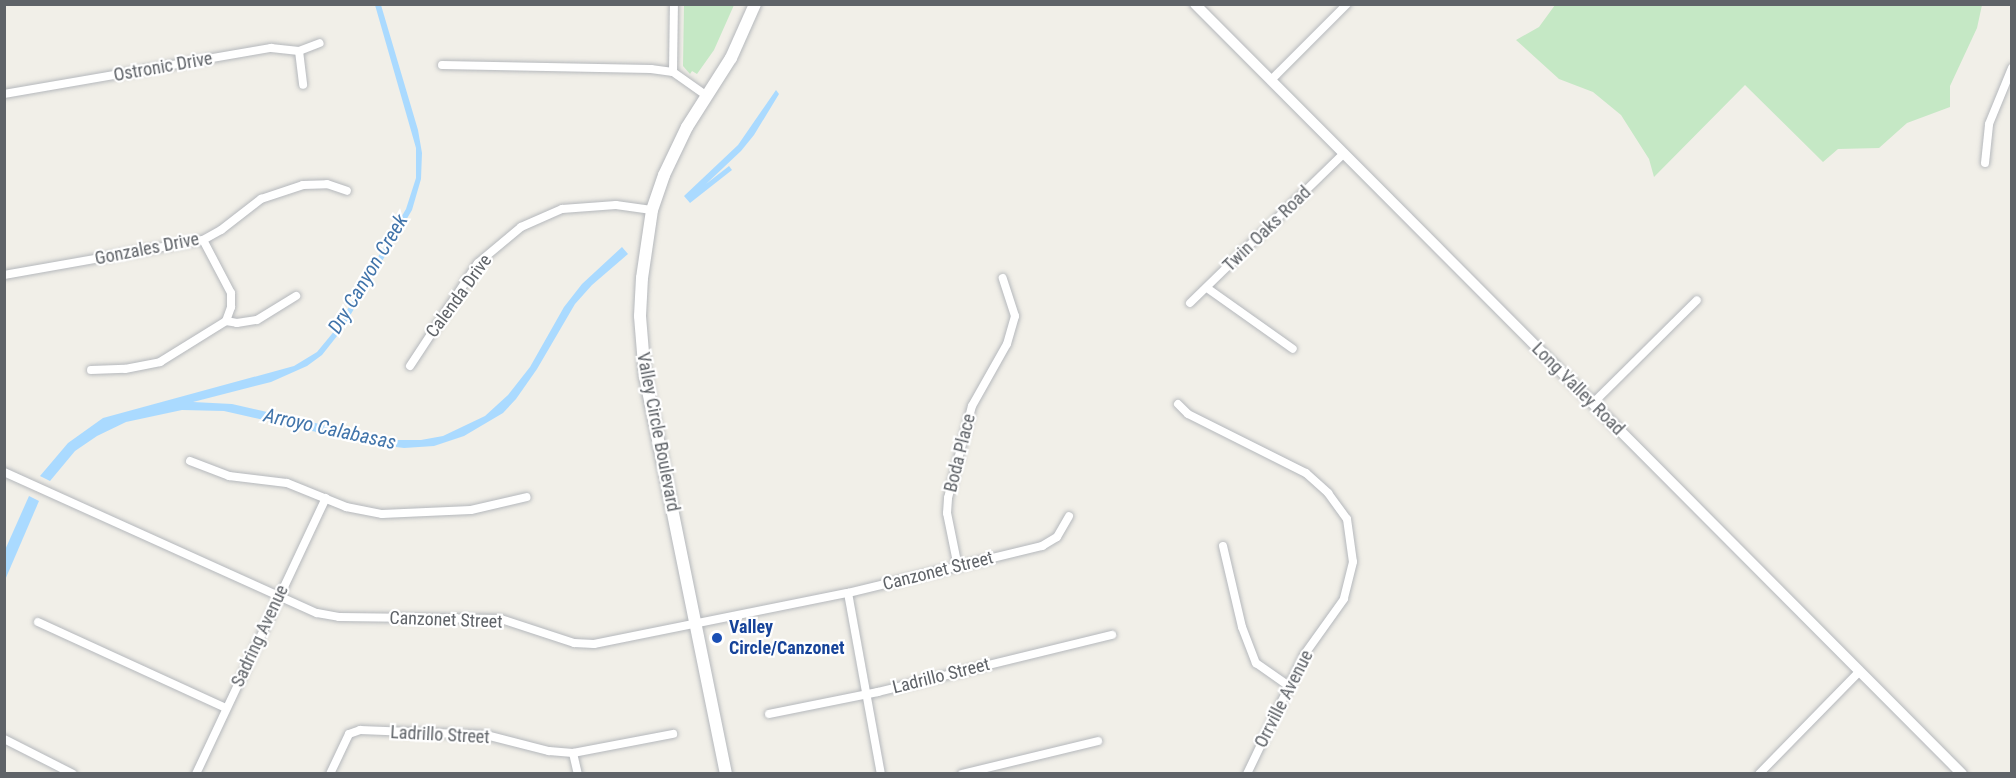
<!DOCTYPE html>
<html>
<head>
<meta charset="utf-8">
<style>
  body { margin:0 }
  #map { position:relative; width:2016px; height:778px; overflow:hidden; background:#f1efe8; font-family:"Roboto Condensed",sans-serif }
  div>[style] { position:absolute }
  .green>* { inset:0; background:#c5e8c5 }
  .water>* { inset:0; background:#aadaff }
  .roads { filter:drop-shadow(0 0 2px #b5b8bc) drop-shadow(0 0 2px #b5b8bc) }
  .minor>* { height:8px; margin:-4px; padding:0 4px; transform-origin:4px; border-radius:4px; background:#fff }
  .tertiary>* { height:10px; margin:-5px; padding:0 5px; transform-origin:5px; border-radius:5px; background:#fff }
  .secondary>* { height:12px; margin:-6px; padding:0 6px; transform-origin:6px; border-radius:6px; background:#fff }
  .dots>* { width:16px; height:16px; translate:-50% -50%; box-sizing:border-box; border:3px solid #fff; border-radius:50% }
  span { translate:-50% -50%; white-space:nowrap; text-align:center; line-height:1.15; -webkit-text-stroke:4.5px #fff; paint-order:stroke }
  .street-label { font-size:18px; color:#5f6368 }
  .transit-label { font-size:18px; color:#164399; font-weight:700 }
  .left { translate:0 -50%; text-align:left }
  .water-label { font-size:20px; color:#4174aa; font-style:italic }
  .frame { position:absolute; inset:0; border:6px solid #5f6368; pointer-events:none }
</style>
</head>
<body>
<div id="map">
  <div class="green">
    <div style="clip-path:polygon(684px 5px,734px 5px,714px 50px,697px 74px,692px 71px,690px 74px,683px 66px)"></div>
    <div style="clip-path:polygon(1555px 5px,1555px 4px,1982px 5px,1977px 28px,1950px 86px,1950px 107px,1907px 123px,1879px 148px,1838px 149px,1823px 162px,1745px 85px,1654px 177px,1649px 159px,1621px 115px,1593px 92px,1559px 79px,1516px 40px,1539px 27px)"></div>
  </div>
  <div class="water">
    <div style="clip-path:polygon(375px 5px,381px 5px,418px 130px,422px 153px,421px 179px,412px 210px,341px 331px,322px 355px,307px 366px,271px 382px,193px 402px,232px 404px,390px 440px,421px 440px,443px 436px,485px 416px,508px 395px,530px 367px,564px 307px,582px 284px,622px 247px,628px 254px,592px 285px,575px 304px,537px 369px,516px 399px,503px 413px,464px 436px,434px 446px,404px 448px,365px 443px,224px 411px,182px 410px,126px 422px,97px 436px,75px 451px,50px 481px,40px 476px,68px 443px,103px 418px,294px 366px,317px 352px,336px 329px,406px 209px,416px 178px,416px 148px)"></div>
    <div style="clip-path:polygon(776px 90px,779px 94px,754px 135px,741px 151px,706px 184px,729px 166px,732px 170px,690px 203px,684px 196px,738px 145px)"></div>
    <div style="clip-path:polygon(29px 496px,39px 501px,5px 580px,5px 550px)"></div>
  </div>
  <div class="roads">
    <div class="minor">
      <div style="left:299px;top:51px;width:34px;rotate:83deg"></div>
      <div style="left:442px;top:65px;width:209px;rotate:1.1deg"></div>
      <div style="left:651px;top:69px;width:22px;rotate:8deg"></div>
      <div style="left:673px;top:72px;width:42px;rotate:35.2deg"></div>
      <div style="left:673px;top:72px;width:68px;rotate:-89.2deg"></div>
      <div style="left:1271px;top:80px;width:107px;rotate:-45deg"></div>
      <div style="left:4px;top:94px;width:271px;rotate:-9.8deg"></div>
      <div style="left:271px;top:48px;width:28px;rotate:6deg"></div>
      <div style="left:299px;top:51px;width:22px;rotate:-21deg"></div>
      <div style="left:1985px;top:163px;width:39px;rotate:-84deg"></div>
      <div style="left:1989px;top:124px;width:61px;rotate:-67.7deg"></div>
      <div style="left:4px;top:275px;width:202px;rotate:-10deg"></div>
      <div style="left:203px;top:240px;width:21px;rotate:-29deg"></div>
      <div style="left:221px;top:230px;width:51px;rotate:-37.8deg"></div>
      <div style="left:261px;top:199px;width:44px;rotate:-18.4deg"></div>
      <div style="left:303px;top:185px;width:24px;rotate:-2deg"></div>
      <div style="left:327px;top:184px;width:21px;rotate:19deg"></div>
      <div style="left:1207px;top:288px;width:105px;rotate:35.3deg"></div>
      <div style="left:1190px;top:303px;width:215px;rotate:-44.2deg"></div>
      <div style="left:226px;top:321px;width:11px;rotate:10deg"></div>
      <div style="left:237px;top:323px;width:20px;rotate:-9deg"></div>
      <div style="left:257px;top:320px;width:46px;rotate:-31.6deg"></div>
      <div style="left:410px;top:366px;width:123px;rotate:-56.6deg"></div>
      <div style="left:478px;top:263px;width:56px;rotate:-39.9deg"></div>
      <div style="left:521px;top:227px;width:45px;rotate:-23.7deg"></div>
      <div style="left:562px;top:209px;width:54px;rotate:-4.2deg"></div>
      <div style="left:616px;top:205px;width:36px;rotate:8deg"></div>
      <div style="left:91px;top:370px;width:34px;rotate:-2deg"></div>
      <div style="left:125px;top:369px;width:36px;rotate:-11deg"></div>
      <div style="left:160px;top:362px;width:78px;rotate:-31.8deg"></div>
      <div style="left:226px;top:321px;width:15px;rotate:-70deg"></div>
      <div style="left:231px;top:307px;width:14px;rotate:-90deg"></div>
      <div style="left:231px;top:293px;width:60px;rotate:-117.8deg"></div>
      <div style="left:1593px;top:403px;width:146px;rotate:-44.7deg"></div>
      <div style="left:1178px;top:404px;width:14px;rotate:45deg"></div>
      <div style="left:1188px;top:414px;width:132px;rotate:26.6deg"></div>
      <div style="left:1306px;top:473px;width:30px;rotate:42deg"></div>
      <div style="left:1328px;top:493px;width:32px;rotate:54deg"></div>
      <div style="left:1347px;top:519px;width:43px;rotate:82.1deg"></div>
      <div style="left:1353px;top:562px;width:38px;rotate:104deg"></div>
      <div style="left:1344px;top:599px;width:69px;rotate:125.5deg"></div>
      <div style="left:1304px;top:655px;width:132px;rotate:115.6deg"></div>
      <div style="left:190px;top:461px;width:42px;rotate:21deg"></div>
      <div style="left:229px;top:476px;width:58px;rotate:6.9deg"></div>
      <div style="left:287px;top:483px;width:64px;rotate:22.1deg"></div>
      <div style="left:346px;top:507px;width:37px;rotate:11deg"></div>
      <div style="left:382px;top:514px;width:89px;rotate:-2.6deg"></div>
      <div style="left:471px;top:510px;width:57px;rotate:-13.1deg"></div>
      <div style="left:4px;top:472px;width:343px;rotate:24.3deg"></div>
      <div style="left:317px;top:613px;width:22px;rotate:10deg"></div>
      <div style="left:339px;top:617px;width:162px;rotate:0.7deg"></div>
      <div style="left:501px;top:619px;width:77px;rotate:18.2deg"></div>
      <div style="left:574px;top:643px;width:20px;rotate:3deg"></div>
      <div style="left:594px;top:644px;width:259px;rotate:-11.4deg"></div>
      <div style="left:848px;top:593px;width:200px;rotate:-13.6deg"></div>
      <div style="left:1042px;top:546px;width:17px;rotate:-31deg"></div>
      <div style="left:1057px;top:537px;width:24px;rotate:-60deg"></div>
      <div style="left:1223px;top:546px;width:83px;rotate:76.8deg"></div>
      <div style="left:1242px;top:627px;width:39px;rotate:69deg"></div>
      <div style="left:1256px;top:663px;width:39px;rotate:35deg"></div>
      <div style="left:958px;top:567px;width:55px;rotate:-101.5deg"></div>
      <div style="left:947px;top:513px;width:15px;rotate:-86deg"></div>
      <div style="left:948px;top:498px;width:95px;rotate:-75.4deg"></div>
      <div style="left:972px;top:406px;width:71px;rotate:-60.6deg"></div>
      <div style="left:1007px;top:344px;width:29px;rotate:-74deg"></div>
      <div style="left:1015px;top:316px;width:40px;rotate:-108deg"></div>
      <div style="left:848px;top:593px;width:184px;rotate:79.7deg"></div>
      <div style="left:38px;top:622px;width:207px;rotate:24.6deg"></div>
      <div style="left:769px;top:714px;width:111px;rotate:-11.4deg"></div>
      <div style="left:878px;top:692px;width:241px;rotate:-13.7deg"></div>
      <div style="left:4px;top:739px;width:77px;rotate:26.9deg"></div>
      <div style="left:573px;top:753px;width:22px;rotate:77deg"></div>
      <div style="left:196px;top:774px;width:305px;rotate:-64.8deg"></div>
      <div style="left:330px;top:774px;width:44px;rotate:-64.6deg"></div>
      <div style="left:349px;top:734px;width:12px;rotate:-20deg"></div>
      <div style="left:360px;top:730px;width:126px;rotate:2.3deg"></div>
      <div style="left:486px;top:735px;width:65px;rotate:14.3deg"></div>
      <div style="left:549px;top:751px;width:24px;rotate:5deg"></div>
      <div style="left:573px;top:753px;width:102px;rotate:-10.8deg"></div>
      <div style="left:962px;top:774px;width:140px;rotate:-13.6deg"></div>
      <div style="left:1759px;top:774px;width:144px;rotate:-45.6deg"></div>
    </div>
    <div class="tertiary">
      <div style="left:1195px;top:4px;width:1087px;rotate:45.11deg"></div>
    </div>
    <div class="secondary">
      <div style="left:726px;top:774px;width:405px;rotate:-101.5deg"></div>
      <div style="left:645px;top:377px;width:61px;rotate:-94.7deg"></div>
      <div style="left:640px;top:316px;width:38px;rotate:-87deg"></div>
      <div style="left:642px;top:278px;width:69px;rotate:-81.6deg"></div>
      <div style="left:652px;top:210px;width:37px;rotate:-71deg"></div>
      <div style="left:664px;top:175px;width:53px;rotate:-64.4deg"></div>
      <div style="left:687px;top:127px;width:82px;rotate:-57.5deg"></div>
      <div style="left:731px;top:58px;width:59px;rotate:-66deg"></div>
    </div>
  </div>
  <div class="dots">
    <div style="left:717px;top:638px;background:#1a4fb4"></div>
  </div>
  <div class="street-label">
    <span style="left:163px;top:67px;rotate:-10deg">Ostronic Drive</span>
    <span style="left:1267px;top:229px;rotate:-44deg">Twin Oaks Road</span>
    <span style="left:147px;top:249px;rotate:-11deg">Gonzales Drive</span>
    <span style="left:459px;top:296px;rotate:-54deg">Calenda Drive</span>
    <span style="left:1578px;top:389px;rotate:45deg">Long Valley Road</span>
    <span style="left:658px;top:432px;rotate:79deg">Valley Circle Boulevard</span>
    <span style="left:960px;top:453px;rotate:-76deg">Boda Place</span>
    <span style="left:938px;top:571px;rotate:-14deg">Canzonet Street</span>
    <span style="left:446px;top:620px;rotate:2deg">Canzonet Street</span>
    <span style="left:260px;top:636px;rotate:-65deg">Sadring Avenue</span>
    <span style="left:941px;top:676px;rotate:-14deg">Ladrillo Street</span>
    <span style="left:1284px;top:699px;rotate:-63deg">Orrville Avenue</span>
    <span style="left:440px;top:735px;rotate:3deg">Ladrillo Street</span>
  </div>
  <div class="transit-label">
    <span class="left" style="left:729px;top:638px">Valley<br>Circle/Canzonet</span>
  </div>
  <div class="water-label">
    <span style="left:368px;top:274px;rotate:-59deg">Dry Canyon Creek</span>
    <span style="left:330px;top:429px;rotate:12deg">Arroyo Calabasas</span>
  </div>
  <div class="frame"></div>
</div>
</body>
</html>
